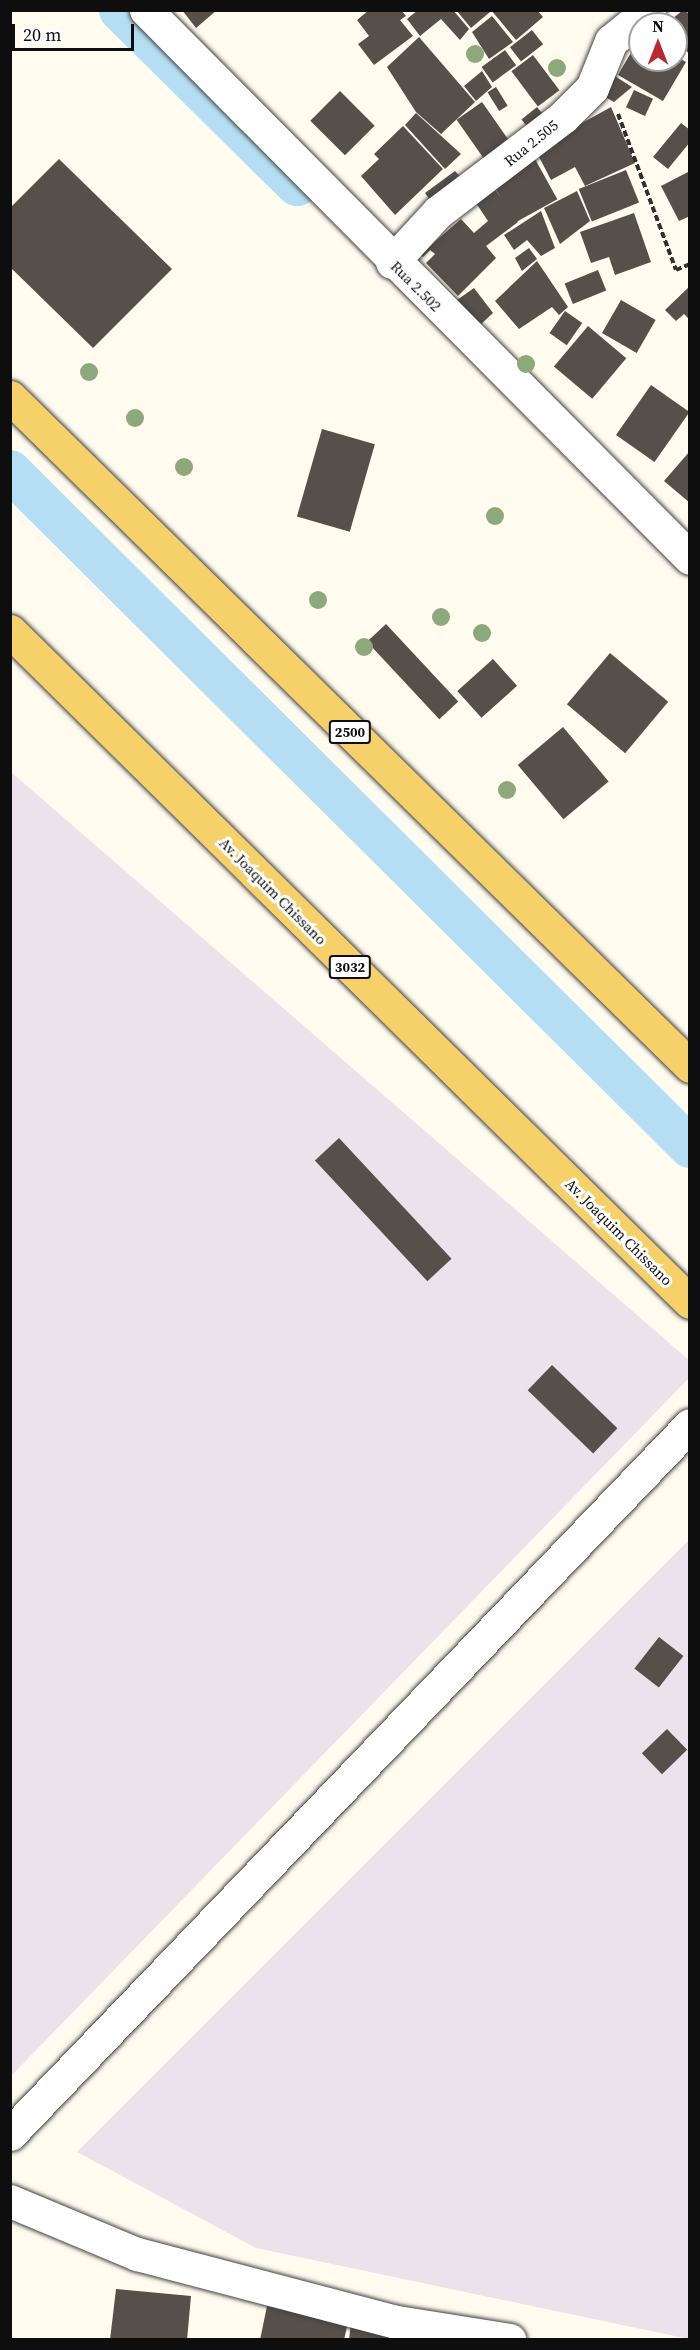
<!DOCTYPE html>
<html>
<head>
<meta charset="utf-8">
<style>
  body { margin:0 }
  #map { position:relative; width:700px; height:2350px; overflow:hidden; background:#fffbef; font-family:"Source Serif 4",serif }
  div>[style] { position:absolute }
  .industrial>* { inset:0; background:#ebe2ec }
  .canal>* { height:42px; margin:-21px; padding:0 21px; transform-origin:21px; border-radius:21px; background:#b5def5 }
  .building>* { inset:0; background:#564f4a; transform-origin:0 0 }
  .path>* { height:4px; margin-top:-2px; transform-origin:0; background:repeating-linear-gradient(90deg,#303030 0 6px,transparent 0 9px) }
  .roads { filter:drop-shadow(0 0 2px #414141) drop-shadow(0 0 2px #414141) }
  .minor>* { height:33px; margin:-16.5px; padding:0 16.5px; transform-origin:16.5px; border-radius:16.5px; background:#fff }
  .major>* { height:33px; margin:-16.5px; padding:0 16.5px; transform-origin:16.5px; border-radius:16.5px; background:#f6d068 }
  .trees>* { width:18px; height:18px; margin:-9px; border-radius:50%; background:#8da87d }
  span { translate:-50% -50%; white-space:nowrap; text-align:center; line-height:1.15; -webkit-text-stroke:6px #fff; paint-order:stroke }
  .shield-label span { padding:2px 4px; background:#fff; border:2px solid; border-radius:4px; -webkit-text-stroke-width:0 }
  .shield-label { font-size:14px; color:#0e0e0e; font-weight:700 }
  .street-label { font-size:15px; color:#0e0e0e }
  .frame { position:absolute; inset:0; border:12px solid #0e0e0e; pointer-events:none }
  .north { position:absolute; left:628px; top:12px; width:60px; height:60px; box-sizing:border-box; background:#fff; border:2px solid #9f9f9f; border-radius:50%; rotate:0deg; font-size:16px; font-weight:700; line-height:24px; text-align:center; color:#0e0e0e }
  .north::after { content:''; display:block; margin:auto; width:21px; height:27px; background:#bc2832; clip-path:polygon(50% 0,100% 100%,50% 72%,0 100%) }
  .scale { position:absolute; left:12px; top:24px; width:122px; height:27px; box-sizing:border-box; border:3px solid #0e0e0e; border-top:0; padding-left:8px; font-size:18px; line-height:21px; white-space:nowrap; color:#0e0e0e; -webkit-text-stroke:4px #fff; paint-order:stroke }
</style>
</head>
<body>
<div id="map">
  <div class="industrial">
    <div style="clip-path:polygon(11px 772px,690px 1361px,689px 1378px,11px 2076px)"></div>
    <div style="clip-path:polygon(689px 1540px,689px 2339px,256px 2248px,77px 2152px)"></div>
  </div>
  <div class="canal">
    <div style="left:120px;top:10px;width:249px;rotate:44.7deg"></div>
    <div style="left:10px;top:471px;width:959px;rotate:44.83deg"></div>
  </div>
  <div class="building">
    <div style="clip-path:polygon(182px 10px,217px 10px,196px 28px)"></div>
    <div style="clip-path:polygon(369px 10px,401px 10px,406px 16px,400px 20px,413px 36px,374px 65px,358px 44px,369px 36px,357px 20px)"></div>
    <div style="clip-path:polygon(418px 10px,453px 10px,469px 29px,460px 40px,441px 19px,420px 36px,407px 19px)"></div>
    <div style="clip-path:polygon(456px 10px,489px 10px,490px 12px,471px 28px)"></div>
    <div style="clip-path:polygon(491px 10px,537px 10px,543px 17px,516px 40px)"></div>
    <div style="clip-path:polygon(683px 10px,690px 14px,690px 55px,676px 39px,676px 24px,666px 24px)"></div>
    <div style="clip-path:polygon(492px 16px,513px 42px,489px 59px,472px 32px)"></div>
    <div style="left:532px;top:30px;width:18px;height:28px;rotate:52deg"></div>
    <div style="clip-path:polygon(419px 37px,475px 102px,441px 134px,416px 112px,387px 67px)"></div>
    <div style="clip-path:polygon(640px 37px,640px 60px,676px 56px,686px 62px,663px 101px,618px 75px)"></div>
    <div style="left:505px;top:50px;width:19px;height:29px;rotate:54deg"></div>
    <div style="left:533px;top:55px;width:44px;height:27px;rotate:53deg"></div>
    <div style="clip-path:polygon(482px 71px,492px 87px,476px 101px,464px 86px)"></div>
    <div style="clip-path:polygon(610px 73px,632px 87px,614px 102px,600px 94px)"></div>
    <div style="left:496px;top:87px;width:22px;height:10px;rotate:58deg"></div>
    <div style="left:634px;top:90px;width:21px;height:19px;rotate:25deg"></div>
    <div style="left:340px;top:91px;width:49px;height:42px;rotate:45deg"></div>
    <div style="left:482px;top:102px;width:51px;height:31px;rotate:55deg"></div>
    <div style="left:537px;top:107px;width:21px;height:20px;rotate:51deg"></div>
    <div style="clip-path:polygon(611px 107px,635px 163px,585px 186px,575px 167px,551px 180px,535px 149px)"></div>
    <div style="clip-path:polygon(416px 113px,461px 154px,445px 169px,405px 125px)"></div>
    <div style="clip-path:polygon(681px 123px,690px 130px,690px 142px,668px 169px,653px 157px)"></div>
    <div style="clip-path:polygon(403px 126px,443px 169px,395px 215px,361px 176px,379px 159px,374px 154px)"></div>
    <div style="clip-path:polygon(59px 159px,172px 269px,93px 348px,10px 267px,10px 208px)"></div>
    <div style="left:535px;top:159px;width:46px;height:49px;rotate:61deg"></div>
    <div style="left:626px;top:170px;width:35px;height:51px;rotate:68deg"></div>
    <div style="clip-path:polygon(455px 171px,465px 182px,432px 203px,425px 193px)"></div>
    <div style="clip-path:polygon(690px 171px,690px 216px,679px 221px,661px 186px)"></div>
    <div style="clip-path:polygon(492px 185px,518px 222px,486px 246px,496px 258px,458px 296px,426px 263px,435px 254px,430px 250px,423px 257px,413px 247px,421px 237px,430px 246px,461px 219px,474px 233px,488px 221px,474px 200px)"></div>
    <div style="clip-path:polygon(577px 191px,590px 221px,560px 244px,544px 208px)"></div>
    <div style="clip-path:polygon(541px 211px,555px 248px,541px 256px,527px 240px,514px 250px,504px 235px)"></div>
    <div style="clip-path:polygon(634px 213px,651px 262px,615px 275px,609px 257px,591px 263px,580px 232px)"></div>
    <div style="clip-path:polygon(529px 248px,537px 259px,522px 271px,515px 258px)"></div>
    <div style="clip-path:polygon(537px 261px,568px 307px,559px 315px,552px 307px,519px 329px,495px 301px)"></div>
    <div style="left:598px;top:270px;width:22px;height:36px;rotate:68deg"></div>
    <div style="clip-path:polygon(690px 286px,690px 320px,684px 314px,676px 321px,665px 310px)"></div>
    <div style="clip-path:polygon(474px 288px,493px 313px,479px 326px,457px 300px)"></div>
    <div style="left:621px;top:300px;width:40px;height:38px;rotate:30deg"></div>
    <div style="left:565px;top:311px;width:21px;height:27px;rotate:35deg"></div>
    <div style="left:588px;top:326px;width:50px;height:53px;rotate:40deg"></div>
    <div style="left:651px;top:385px;width:47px;height:61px;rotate:35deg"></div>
    <div style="left:322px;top:429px;width:55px;height:91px;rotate:16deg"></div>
    <div style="clip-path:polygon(690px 451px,690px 503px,664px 481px)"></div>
    <div style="left:386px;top:624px;width:106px;height:26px;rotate:47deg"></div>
    <div style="left:610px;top:653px;width:76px;height:67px;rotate:40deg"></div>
    <div style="left:493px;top:659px;width:36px;height:48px;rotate:48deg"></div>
    <div style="left:563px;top:727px;width:71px;height:59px;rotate:50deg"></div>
    <div style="left:339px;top:1138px;width:165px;height:33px;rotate:47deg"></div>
    <div style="left:552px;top:1365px;width:91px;height:35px;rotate:44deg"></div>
    <div style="left:659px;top:1637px;width:31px;height:40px;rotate:38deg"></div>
    <div style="left:667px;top:1729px;width:29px;height:35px;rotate:46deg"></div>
    <div style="clip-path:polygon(116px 2289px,191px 2296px,187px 2340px,110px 2340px)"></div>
    <div style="clip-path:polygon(267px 2306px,348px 2322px,344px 2340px,260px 2340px)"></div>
    <div style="clip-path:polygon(351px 2323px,422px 2340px,349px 2340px)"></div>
  </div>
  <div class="path">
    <div style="left:618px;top:114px;width:166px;rotate:69.6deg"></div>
    <div style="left:676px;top:270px;width:15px;rotate:-23deg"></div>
  </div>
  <div class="roads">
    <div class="minor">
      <div style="left:146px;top:10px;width:772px;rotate:45.21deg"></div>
      <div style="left:392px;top:262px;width:68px;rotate:-47.4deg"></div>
      <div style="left:438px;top:212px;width:157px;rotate:-37.2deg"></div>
      <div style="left:563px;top:117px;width:41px;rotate:-45deg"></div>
      <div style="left:592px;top:88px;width:51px;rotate:-68deg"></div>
      <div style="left:611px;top:41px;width:49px;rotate:-39.2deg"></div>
      <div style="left:10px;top:2134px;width:982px;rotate:-46.2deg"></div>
      <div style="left:10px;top:2201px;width:138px;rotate:22.7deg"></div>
      <div style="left:137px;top:2254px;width:268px;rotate:14.7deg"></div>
      <div style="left:396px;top:2322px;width:115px;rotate:9deg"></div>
    </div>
    <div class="major">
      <div style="left:10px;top:397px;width:954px;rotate:44.53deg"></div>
      <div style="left:10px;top:631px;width:955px;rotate:44.62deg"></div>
    </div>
  </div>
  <div class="trees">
    <div style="left:475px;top:54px"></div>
    <div style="left:557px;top:68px"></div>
    <div style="left:526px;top:364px"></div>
    <div style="left:89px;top:372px"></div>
    <div style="left:135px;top:418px"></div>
    <div style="left:184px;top:467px"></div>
    <div style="left:495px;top:516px"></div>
    <div style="left:318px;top:600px"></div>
    <div style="left:441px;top:617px"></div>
    <div style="left:482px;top:633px"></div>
    <div style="left:364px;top:647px"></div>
    <div style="left:507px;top:790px"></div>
  </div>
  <div class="shield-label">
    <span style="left:350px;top:732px">2500</span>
    <span style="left:350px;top:967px">3032</span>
  </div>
  <div class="street-label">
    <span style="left:531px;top:143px;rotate:-39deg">Rua 2.505</span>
    <span style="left:416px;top:286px;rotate:45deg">Rua 2.502</span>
    <span style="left:273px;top:891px;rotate:45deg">Av. Joaquim Chissano</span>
    <span style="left:619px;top:1232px;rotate:45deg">Av. Joaquim Chissano</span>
  </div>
  <div class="frame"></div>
  <div class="north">N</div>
  <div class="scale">20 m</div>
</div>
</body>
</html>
